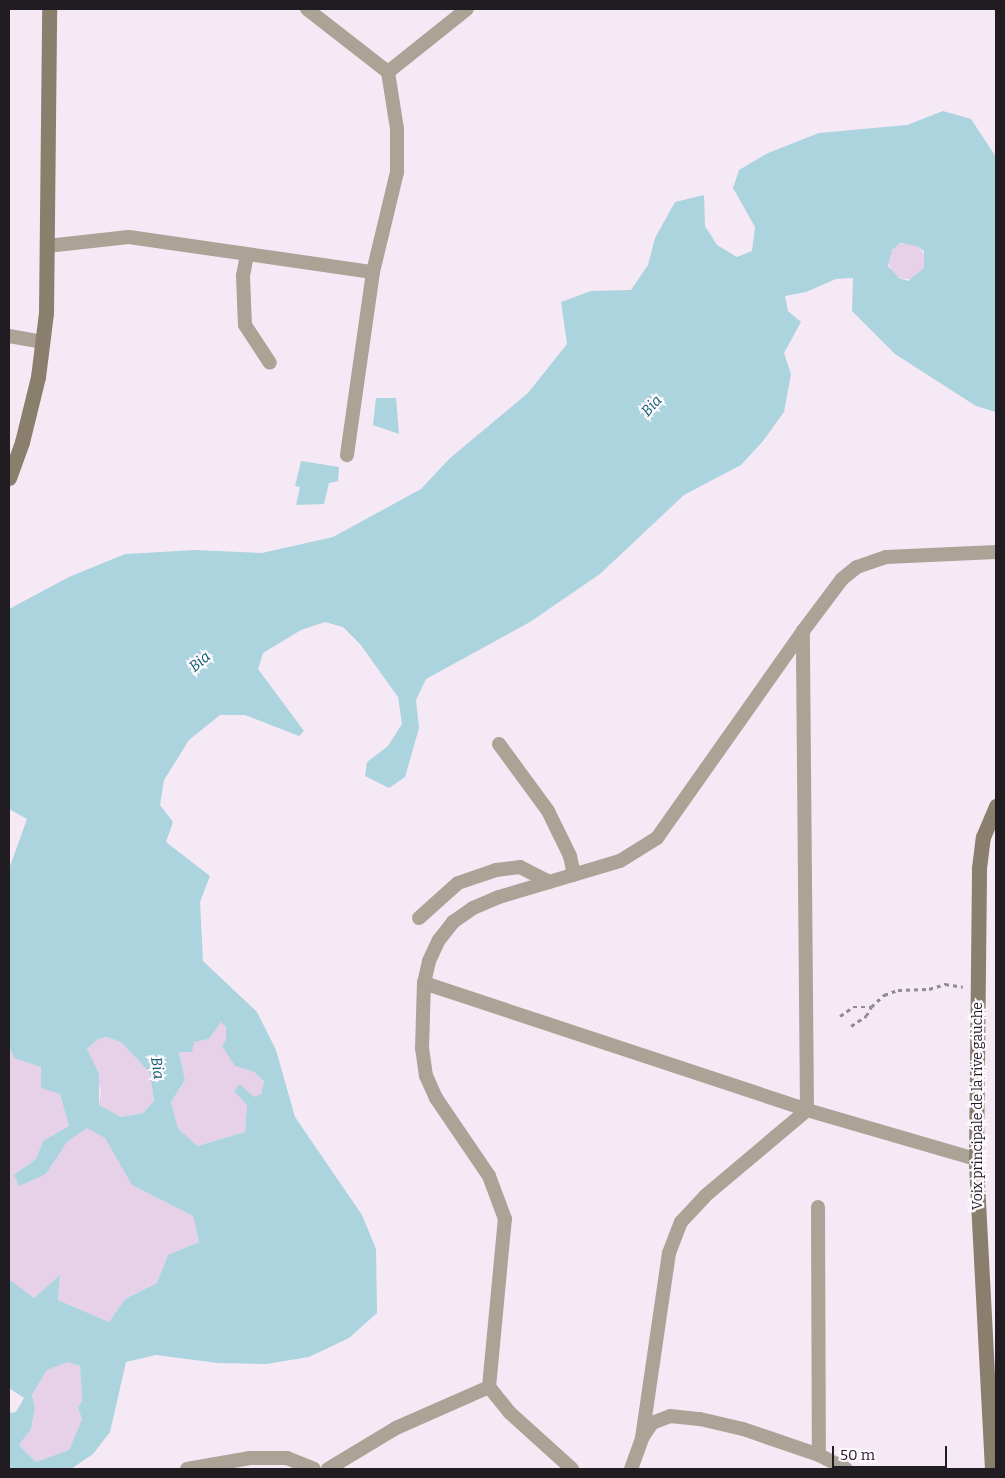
<!DOCTYPE html>
<html>
<head>
<meta charset="utf-8">
<style>
  body { margin:0 }
  #map { position:relative; width:1005px; height:1478px; overflow:hidden; background:#f5e9f6; font-family:Bitter,serif }
  div>[style] { position:absolute }
  .green>* { inset:0; background:#e7d1e9 }
  .round { border-radius:50% }
  .water>* { inset:0; background:#abd4de }
  .path>* { height:2.5px; margin-top:-1.25px; transform-origin:0; background:repeating-linear-gradient(90deg,#928a93 0 4px,transparent 0 8px) }
  .street>* { height:14px; margin:-7px; padding:0 7px; transform-origin:7px; border-radius:7px; background:#aaa396 }
  .secondary>* { height:15px; margin:-7.5px; padding:0 7.5px; transform-origin:7.5px; border-radius:7.5px; background:#897f6c }
  span { translate:-50% -50%; white-space:nowrap; text-align:center; line-height:1.15; -webkit-text-stroke:4.5px #fef9fe; paint-order:stroke }
  .street-label { font-size:14px; color:#201c21 }
  .water-label { font-size:15px; color:#106170; font-style:italic }
  .frame { position:absolute; inset:0; border:10px solid #201c21; pointer-events:none }
  .scale { position:absolute; left:832px; top:1446px; width:115px; height:22px; box-sizing:border-box; border:2px solid #201c21; border-top:0; padding-left:6px; font-size:15px; line-height:18px; white-space:nowrap; color:#201c21; -webkit-text-stroke:4px #fef9fe; paint-order:stroke }
</style>
</head>
<body>
<div id="map">
  <div class="green">
    <div class="round" style="left:889px;top:243px;width:36px;height:36px"></div>
    <div style="clip-path:polygon(221px 1021px,226px 1027px,226px 1040px,235px 1066px,254px 1072px,264px 1081px,261px 1094px,247px 1105px,245px 1132px,196px 1146px,178px 1128px,171px 1102px,185px 1080px,179px 1052px,194px 1042px,209px 1039px)"></div>
    <div style="clip-path:polygon(107px 1037px,121px 1042px,150px 1073px,154px 1101px,143px 1113px,121px 1117px,99px 1105px,101px 1090px,87px 1049px,98px 1039px)"></div>
    <div style="clip-path:polygon(9px 1046px,14px 1058px,41px 1067px,60px 1094px,69px 1126px,43px 1141px,36px 1159px,14px 1175px,46px 1174px,67px 1142px,87px 1128px,105px 1137px,132px 1185px,193px 1216px,199px 1242px,168px 1255px,157px 1283px,125px 1299px,109px 1322px,58px 1300px,60px 1276px,34px 1298px,9px 1279px)"></div>
    <div style="clip-path:polygon(68px 1362px,80px 1366px,82px 1400px,78px 1408px,82px 1419px,69px 1450px,36px 1462px,19px 1445px,31px 1429px,35px 1408px,32px 1395px,47px 1370px)"></div>
  </div>
  <div class="water">
    <div style="clip-path:polygon(evenodd,943px 111px,971px 119px,996px 157px,996px 412px,976px 406px,895px 354px,852px 311px,853px 278px,836px 279px,806px 292px,785px 296px,788px 311px,801px 322px,784px 353px,791px 374px,784px 412px,763px 441px,741px 465px,684px 495px,600px 574px,530px 622px,426px 679px,416px 700px,419px 728px,405px 777px,389px 788px,365px 776px,367px 762px,388px 746px,402px 724px,398px 697px,360px 644px,343px 627px,325px 622px,301px 630px,263px 653px,258px 669px,304px 731px,299px 736px,245px 715px,220px 715px,189px 740px,164px 780px,160px 805px,173px 822px,166px 842px,210px 876px,200px 902px,203px 961px,257px 1012px,276px 1050px,295px 1117px,362px 1215px,376px 1249px,377px 1313px,349px 1338px,309px 1357px,266px 1364px,217px 1363px,156px 1355px,126px 1362px,110px 1432px,93px 1454px,71px 1469px,9px 1469px,9px 1413px,16px 1412px,24px 1398px,9px 1388px,9px 1279px,34px 1298px,60px 1275px,58px 1300px,109px 1322px,125px 1299px,157px 1283px,168px 1255px,199px 1242px,193px 1216px,132px 1185px,105px 1138px,87px 1128px,67px 1142px,46px 1174px,19px 1186px,14px 1175px,36px 1159px,43px 1141px,69px 1126px,60px 1094px,41px 1088px,41px 1067px,14px 1058px,9px 1046px,9px 869px,27px 819px,9px 809px,9px 609px,69px 577px,125px 554px,196px 550px,262px 553px,333px 537px,421px 489px,449px 459px,528px 393px,567px 344px,561px 302px,591px 291px,631px 290px,648px 265px,655px 238px,675px 202px,704px 195px,705px 226px,717px 245px,737px 257px,752px 251px,755px 227px,733px 188px,739px 170px,768px 153px,819px 133px,907px 125px,943px 111px,901px 243px,917px 246px,924px 251px,924px 268px,908px 281px,899px 278px,888px 266px,892px 250px,901px 243px,943px 111px,221px 1022px,226px 1027px,226px 1040px,222px 1046px,235px 1066px,254px 1072px,264px 1081px,261px 1094px,254px 1097px,240px 1084px,234px 1091px,247px 1105px,245px 1132px,197px 1146px,178px 1128px,171px 1102px,185px 1080px,179px 1052px,192px 1052px,194px 1042px,209px 1039px,221px 1022px,943px 111px,107px 1037px,121px 1042px,150px 1073px,154px 1101px,143px 1113px,121px 1117px,99px 1105px,99px 1074px,87px 1049px,98px 1039px,107px 1037px,943px 111px,68px 1362px,80px 1366px,82px 1400px,78px 1408px,82px 1419px,69px 1450px,36px 1462px,19px 1445px,31px 1429px,35px 1408px,32px 1395px,47px 1370px,68px 1362px)"></div>
    <div style="clip-path:polygon(376px 398px,396px 398px,399px 434px,373px 425px)"></div>
    <div style="clip-path:polygon(301px 461px,339px 467px,338px 481px,329px 483px,324px 504px,296px 505px,300px 487px,295px 486px)"></div>
  </div>
  <div class="path">
    <div style="left:840px;top:1016px;width:16px;rotate:-35deg"></div>
    <div style="left:853px;top:1007px;width:18px"></div>
    <div style="left:871px;top:1007px;width:18px;rotate:-43deg"></div>
    <div style="left:884px;top:995px;width:15px;rotate:-20deg"></div>
    <div style="left:898px;top:990px;width:31px;rotate:-2deg"></div>
    <div style="left:929px;top:989px;width:17px;rotate:-17deg"></div>
    <div style="left:945px;top:984px;width:18px;rotate:9deg"></div>
    <div style="left:851px;top:1026px;width:18px;rotate:-34deg"></div>
    <div style="left:866px;top:1016px;width:10px;rotate:-61deg"></div>
  </div>
  <div class="street">
    <div style="left:307px;top:9px;width:103px;rotate:37.9deg"></div>
    <div style="left:388px;top:72px;width:58px;rotate:81deg"></div>
    <div style="left:397px;top:129px;width:43px;rotate:90deg"></div>
    <div style="left:397px;top:172px;width:103px;rotate:103.5deg"></div>
    <div style="left:373px;top:272px;width:185px;rotate:98.1deg"></div>
    <div style="left:388px;top:72px;width:101px;rotate:-38.6deg"></div>
    <div style="left:47px;top:246px;width:82px;rotate:-6.3deg"></div>
    <div style="left:129px;top:237px;width:246px;rotate:8.2deg"></div>
    <div style="left:247px;top:255px;width:21px;rotate:101deg"></div>
    <div style="left:243px;top:276px;width:49px;rotate:87.7deg"></div>
    <div style="left:245px;top:325px;width:45px;rotate:56.7deg"></div>
    <div style="left:9px;top:336px;width:34px;rotate:10deg"></div>
    <div style="left:499px;top:744px;width:83px;rotate:53.8deg"></div>
    <div style="left:548px;top:811px;width:50px;rotate:63.9deg"></div>
    <div style="left:570px;top:856px;width:19px;rotate:78deg"></div>
    <div style="left:419px;top:918px;width:52px;rotate:-41.9deg"></div>
    <div style="left:458px;top:883px;width:40px;rotate:-18.9deg"></div>
    <div style="left:496px;top:870px;width:24px;rotate:-7deg"></div>
    <div style="left:520px;top:867px;width:33px;rotate:27deg"></div>
    <div style="left:424px;top:983px;width:404px;rotate:18.3deg"></div>
    <div style="left:807px;top:1110px;width:176px;rotate:16.2deg"></div>
    <div style="left:818px;top:1207px;width:248px;rotate:89.8deg"></div>
    <div style="left:489px;top:1387px;width:32px;rotate:51deg"></div>
    <div style="left:509px;top:1412px;width:85px;rotate:42.1deg"></div>
    <div style="left:642px;top:1438px;width:187px;rotate:-81.7deg"></div>
    <div style="left:669px;top:1253px;width:33px;rotate:-69deg"></div>
    <div style="left:681px;top:1222px;width:35px;rotate:-47deg"></div>
    <div style="left:705px;top:1196px;width:133px;rotate:-40.1deg"></div>
    <div style="left:807px;top:1110px;width:479px;rotate:-90.5deg"></div>
    <div style="left:187px;top:1469px;width:64px;rotate:-9.9deg"></div>
    <div style="left:250px;top:1458px;width:37px"></div>
    <div style="left:287px;top:1458px;width:29px;rotate:22deg"></div>
    <div style="left:328px;top:1469px;width:79px;rotate:-31.1deg"></div>
    <div style="left:396px;top:1428px;width:102px;rotate:-23.8deg"></div>
    <div style="left:489px;top:1387px;width:169px;rotate:-84.6deg"></div>
    <div style="left:505px;top:1219px;width:46px;rotate:-110.4deg"></div>
    <div style="left:489px;top:1176px;width:94px;rotate:-124.2deg"></div>
    <div style="left:436px;top:1098px;width:24px;rotate:-114deg"></div>
    <div style="left:426px;top:1076px;width:27px;rotate:-98deg"></div>
    <div style="left:422px;top:1049px;width:66px;rotate:-88.3deg"></div>
    <div style="left:424px;top:983px;width:23px;rotate:-77deg"></div>
    <div style="left:429px;top:961px;width:23px;rotate:-65deg"></div>
    <div style="left:439px;top:940px;width:23px;rotate:-52deg"></div>
    <div style="left:453px;top:922px;width:24px;rotate:-35deg"></div>
    <div style="left:473px;top:908px;width:28px;rotate:-23deg"></div>
    <div style="left:499px;top:897px;width:126px;rotate:-16.6deg"></div>
    <div style="left:620px;top:861px;width:44px;rotate:-31.9deg"></div>
    <div style="left:657px;top:838px;width:253px;rotate:-54.8deg"></div>
    <div style="left:803px;top:631px;width:65px;rotate:-53.1deg"></div>
    <div style="left:842px;top:579px;width:19px;rotate:-39deg"></div>
    <div style="left:857px;top:567px;width:31px;rotate:-19deg"></div>
    <div style="left:886px;top:557px;width:110px;rotate:-2.6deg"></div>
    <div style="left:631px;top:1469px;width:33px;rotate:-70deg"></div>
    <div style="left:642px;top:1438px;width:18px;rotate:-56deg"></div>
    <div style="left:652px;top:1423px;width:19px;rotate:-21deg"></div>
    <div style="left:670px;top:1416px;width:30px;rotate:6deg"></div>
    <div style="left:700px;top:1419px;width:44px;rotate:13.1deg"></div>
    <div style="left:743px;top:1429px;width:80px;rotate:18.9deg"></div>
    <div style="left:819px;top:1455px;width:30px;rotate:27deg"></div>
  </div>
  <div class="secondary">
    <div style="left:9px;top:478px;width:38px;rotate:-70deg"></div>
    <div style="left:22px;top:442px;width:67px;rotate:-76.2deg"></div>
    <div style="left:38px;top:377px;width:64px;rotate:-82.9deg"></div>
    <div style="left:46px;top:313px;width:304px;rotate:-89.4deg"></div>
    <div style="left:992px;top:1469px;width:310px;rotate:-93deg"></div>
    <div style="left:976px;top:1159px;width:291px;rotate:-89.4deg"></div>
    <div style="left:979px;top:868px;width:31px;rotate:-83deg"></div>
    <div style="left:983px;top:837px;width:34px;rotate:-67deg"></div>
  </div>
  <div class="street-label">
    <span style="left:978px;top:1106px;rotate:-90deg">Voix principale de la rive gauche</span>
  </div>
  <div class="water-label">
    <span style="left:652px;top:406px;rotate:-48deg">Bia</span>
    <span style="left:200px;top:662px;rotate:-41deg">Bia</span>
    <span style="left:157px;top:1068px;rotate:82deg">Bia</span>
  </div>
  <div class="frame"></div>
  <div class="scale">50 m</div>
</div>
</body>
</html>
